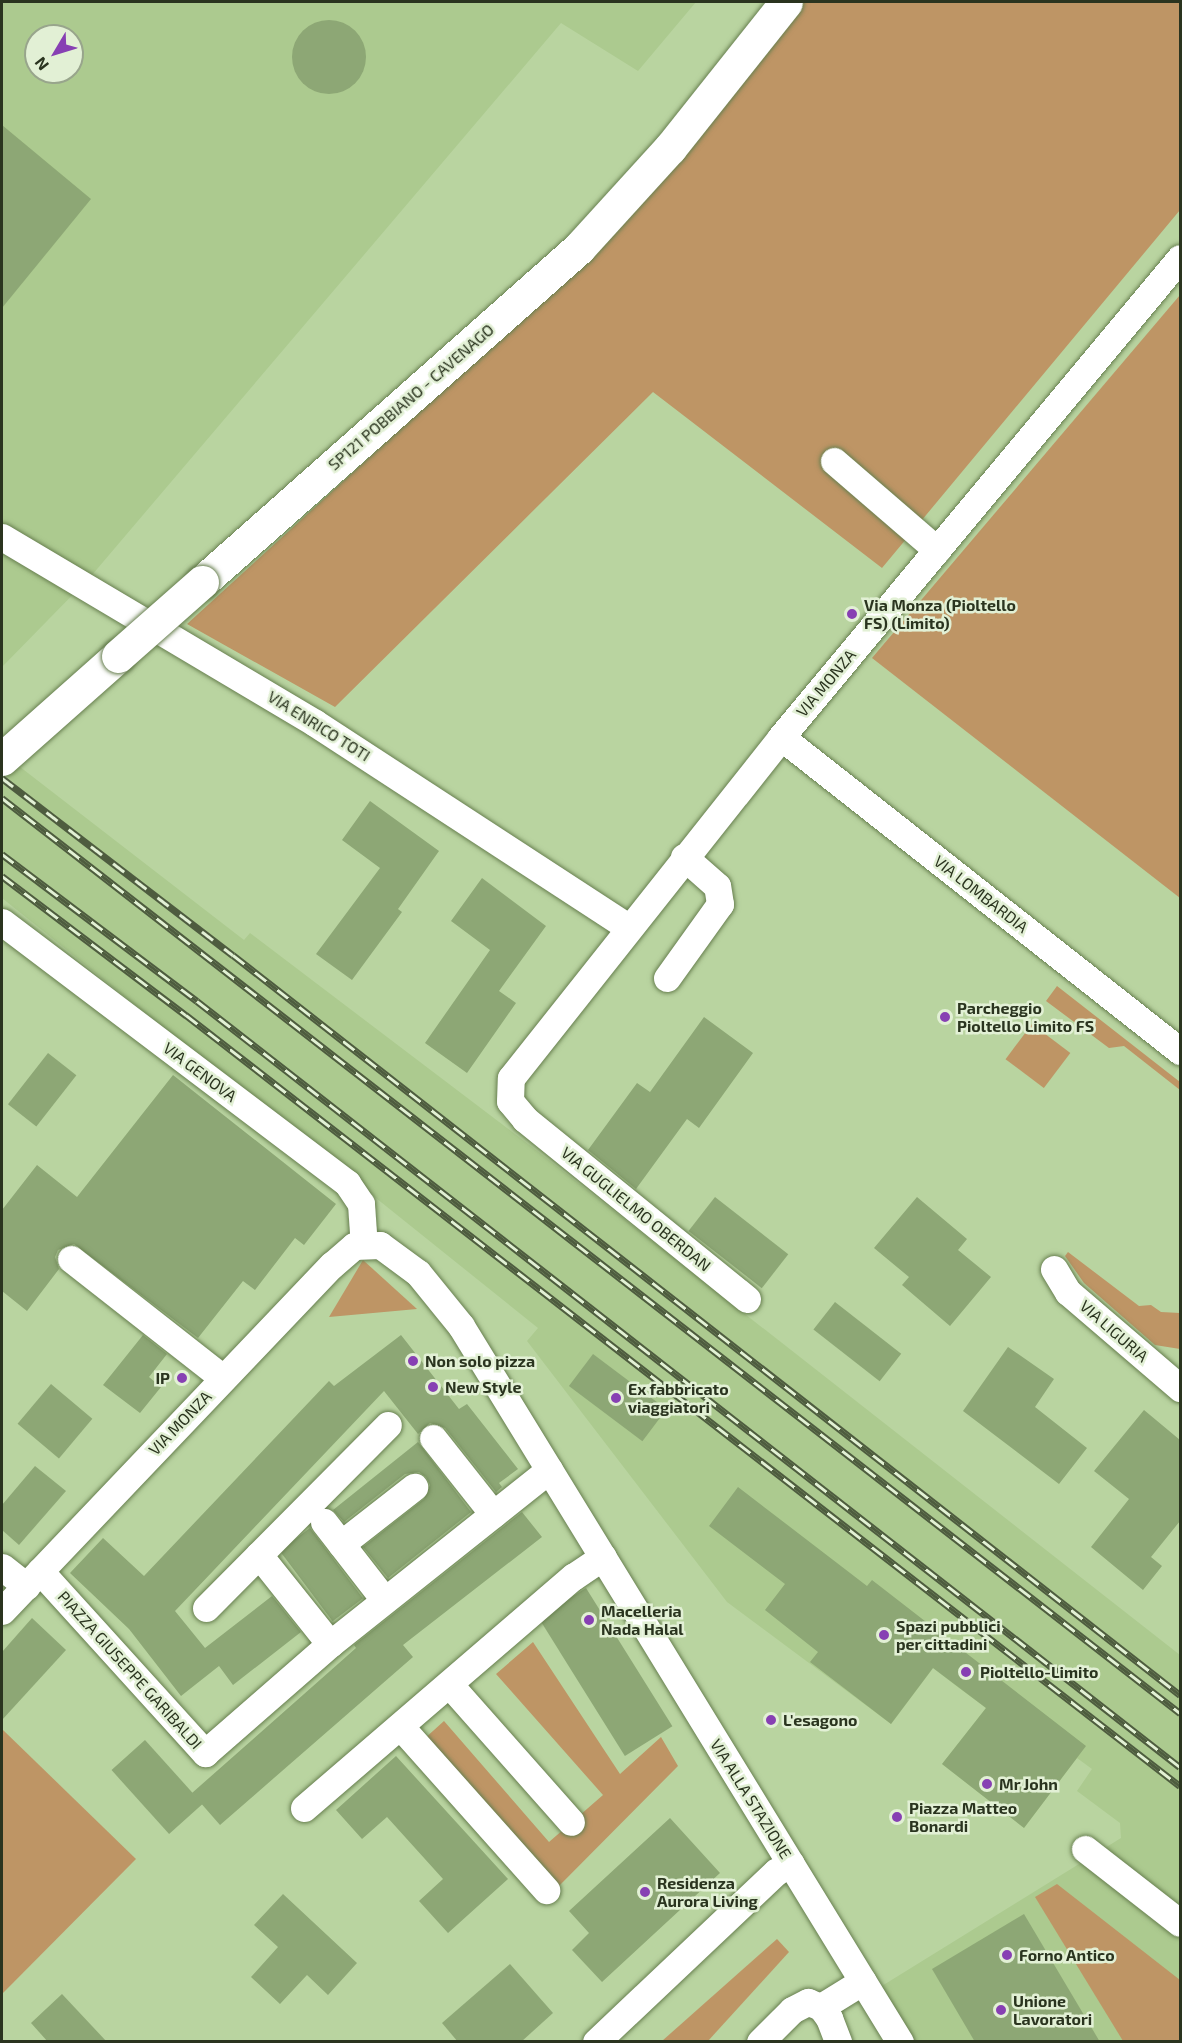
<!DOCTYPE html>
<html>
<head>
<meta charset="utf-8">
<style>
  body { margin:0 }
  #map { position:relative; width:1182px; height:2043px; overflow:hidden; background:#b9d4a0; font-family:"Exo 2",sans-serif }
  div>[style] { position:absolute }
  .built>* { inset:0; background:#acca8f }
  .green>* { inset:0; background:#be9565; transform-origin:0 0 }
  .building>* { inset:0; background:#8da775; transform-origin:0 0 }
  .round { border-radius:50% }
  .roads { filter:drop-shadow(0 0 2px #677f4f) drop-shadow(0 0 2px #677f4f) }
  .minor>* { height:27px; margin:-13.5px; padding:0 13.5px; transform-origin:13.5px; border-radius:13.5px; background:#fff }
  .major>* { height:33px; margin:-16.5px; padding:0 16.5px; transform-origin:16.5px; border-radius:16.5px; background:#fff }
  .rail>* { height:7px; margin-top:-3.5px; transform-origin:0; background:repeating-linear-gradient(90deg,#e2f0d5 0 14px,#4e5c3f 0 28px); box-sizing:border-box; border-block:2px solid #4e5c3f }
  .bridges { filter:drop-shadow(0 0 2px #677f4f) drop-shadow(0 0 2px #677f4f) }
  .major-bridge>* { height:33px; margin:-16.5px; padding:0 16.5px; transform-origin:16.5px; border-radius:16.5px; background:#fff }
  .dots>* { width:16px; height:16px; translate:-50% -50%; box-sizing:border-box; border:3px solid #e2f0d5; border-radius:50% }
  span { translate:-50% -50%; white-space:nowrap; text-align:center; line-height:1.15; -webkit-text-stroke:5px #e2f0d5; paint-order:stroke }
  .street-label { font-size:16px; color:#2a341f }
  .poi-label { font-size:16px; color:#2a341f; font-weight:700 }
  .left { translate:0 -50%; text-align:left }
  .right { translate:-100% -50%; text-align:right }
  .frame { position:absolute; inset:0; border:3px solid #2a341f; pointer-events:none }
  .north { position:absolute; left:24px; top:24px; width:60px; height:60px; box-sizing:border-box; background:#e2f0d5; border:2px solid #98a58c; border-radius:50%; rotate:232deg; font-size:16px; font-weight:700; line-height:24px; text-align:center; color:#2a341f }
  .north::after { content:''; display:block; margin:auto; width:21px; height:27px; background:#8740b3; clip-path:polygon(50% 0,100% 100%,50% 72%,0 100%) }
</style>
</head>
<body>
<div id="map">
  <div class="built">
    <div style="clip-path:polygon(evenodd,2px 2px,696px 2px,638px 71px,561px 23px,92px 575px,2px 667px,2px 2px,36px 36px,72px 36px,72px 72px,36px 72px,36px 36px)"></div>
    <div style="clip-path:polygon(2px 753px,244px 940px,250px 933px,532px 1147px,1180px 1655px,1180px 2041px,909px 2041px,877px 1989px,1121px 1838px,1120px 1823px,1077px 1791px,1092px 1769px,1077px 1758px,1024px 1828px,942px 1764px,986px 1708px,959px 1688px,933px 1668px,891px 1724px,727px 1602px,527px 1341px,538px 1328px,2px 898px)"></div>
  </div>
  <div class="green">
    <div style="clip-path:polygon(799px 2px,1180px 2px,1180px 210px,882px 568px,653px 392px,335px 707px,187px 624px,593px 253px)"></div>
    <div style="clip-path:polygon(1180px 295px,1180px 898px,872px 658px)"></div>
    <div style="clip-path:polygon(1057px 986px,1180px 1082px,1180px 1090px,1124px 1046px,1109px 1048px,1046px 1001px)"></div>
    <div style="left:1032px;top:1024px;width:48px;height:44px;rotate:37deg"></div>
    <div style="clip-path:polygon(1068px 1252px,1139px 1306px,1151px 1305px,1161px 1312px,1180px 1313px,1180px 1349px,1155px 1345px,1084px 1283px,1065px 1256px)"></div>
    <div style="clip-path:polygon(363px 1260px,417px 1309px,329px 1317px)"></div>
    <div style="clip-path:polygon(533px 1642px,620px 1774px,661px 1737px,678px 1766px,555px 1890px,423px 1740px,444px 1721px,549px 1842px,603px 1795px,496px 1674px)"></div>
    <div style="clip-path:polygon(2px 1729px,136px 1859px,2px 1994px)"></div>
    <div style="clip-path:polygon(1057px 1884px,1180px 1980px,1180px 2041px,1123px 2041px,1035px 1897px)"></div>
    <div style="clip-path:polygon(777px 1939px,789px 1952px,708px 2041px,662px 2041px)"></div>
  </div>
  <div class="building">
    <div class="round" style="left:292px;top:20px;width:74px;height:74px"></div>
    <div style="clip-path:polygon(2px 125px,91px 199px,2px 308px)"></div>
    <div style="clip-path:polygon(370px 801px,439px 851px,398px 909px,402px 912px,352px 980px,316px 954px,380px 868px,342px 840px)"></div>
    <div style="clip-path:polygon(482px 878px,546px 926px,499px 991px,516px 1003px,467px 1073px,425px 1043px,490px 950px,451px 921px)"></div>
    <div style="clip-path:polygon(704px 1017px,753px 1053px,699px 1128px,687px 1119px,636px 1189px,588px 1150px,637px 1083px,650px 1092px)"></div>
    <div style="left:48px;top:1053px;width:36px;height:65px;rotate:38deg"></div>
    <div style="clip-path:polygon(173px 1075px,336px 1204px,304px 1245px,295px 1238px,255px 1290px,243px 1281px,198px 1338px,74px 1244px,58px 1250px,55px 1257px,59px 1269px,27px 1311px,2px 1291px,2px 1210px,37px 1165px,77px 1197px)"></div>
    <div style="left:715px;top:1197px;width:93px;height:43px;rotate:38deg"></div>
    <div style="clip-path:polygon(917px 1197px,967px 1239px,958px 1250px,991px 1277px,950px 1326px,902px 1285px,909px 1277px,874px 1248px)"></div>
    <div style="left:835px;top:1302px;width:84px;height:35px;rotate:38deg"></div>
    <div style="clip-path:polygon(143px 1335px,167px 1354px,149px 1377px,161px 1387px,140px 1413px,103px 1385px)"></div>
    <div style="clip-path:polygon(401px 1335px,459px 1409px,467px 1404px,518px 1469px,499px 1483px,502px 1487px,496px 1492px,445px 1428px,430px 1423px,418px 1434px,384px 1391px,175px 1611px,205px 1648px,272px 1596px,301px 1632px,233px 1685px,219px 1666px,181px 1696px,129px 1629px,70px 1573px,103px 1538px,144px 1576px,329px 1381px,334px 1386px)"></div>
    <div style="clip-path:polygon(1008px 1347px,1054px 1379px,1035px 1407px,1087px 1448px,1059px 1484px,963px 1411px)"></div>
    <div style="left:593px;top:1354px;width:92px;height:40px;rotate:37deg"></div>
    <div style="left:51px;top:1384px;width:54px;height:52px;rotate:40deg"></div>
    <div style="clip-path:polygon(1144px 1410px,1180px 1440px,1180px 1521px,1151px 1557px,1162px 1566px,1143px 1590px,1091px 1547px,1129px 1499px,1094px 1471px)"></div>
    <div style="clip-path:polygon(418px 1442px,471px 1512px,388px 1578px,363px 1547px,424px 1499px,430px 1485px,426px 1477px,419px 1472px,405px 1474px,344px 1522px,333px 1510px)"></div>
    <div style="clip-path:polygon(35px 1466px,66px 1491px,19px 1545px,2px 1530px,2px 1505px)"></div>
    <div style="clip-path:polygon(738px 1487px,867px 1586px,872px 1580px,1086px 1746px,1024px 1828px,942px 1764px,986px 1708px,933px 1668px,891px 1724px,810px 1662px,818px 1652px,765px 1610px,785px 1584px,709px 1526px)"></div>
    <div style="clip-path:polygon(522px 1512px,542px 1537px,403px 1645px,413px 1657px,220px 1825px,192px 1793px,356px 1648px,354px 1645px)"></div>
    <div style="left:310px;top:1528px;width:88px;height:38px;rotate:53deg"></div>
    <div style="left:586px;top:1588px;width:163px;height:56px;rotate:58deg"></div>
    <div style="clip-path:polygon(32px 1618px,66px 1650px,2px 1720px,2px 1652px)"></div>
    <div style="left:145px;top:1740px;width:86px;height:45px;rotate:48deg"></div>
    <div style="clip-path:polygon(396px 1756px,508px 1879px,448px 1933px,419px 1901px,443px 1879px,387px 1817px,362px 1839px,336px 1810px)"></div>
    <div style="clip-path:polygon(670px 1818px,720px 1873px,602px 1982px,572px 1950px,589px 1933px,569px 1911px)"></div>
    <div style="clip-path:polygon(283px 1894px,357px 1963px,328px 1995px,307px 1975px,280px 2004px,251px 1977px,278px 1947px,254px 1925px)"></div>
    <div style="clip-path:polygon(1024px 1914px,1100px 2042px,975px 2042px,932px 1969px)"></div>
    <div style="clip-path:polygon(510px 1964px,553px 2013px,521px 2042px,458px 2042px,442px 2023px)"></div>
    <div style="clip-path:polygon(62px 1994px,107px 2042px,48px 2042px,31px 2023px)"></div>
  </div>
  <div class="roads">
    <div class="minor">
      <div style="left:834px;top:461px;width:136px;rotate:40.8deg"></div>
      <div style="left:2px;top:537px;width:364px;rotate:30.7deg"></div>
      <div style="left:315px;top:723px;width:374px;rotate:33.1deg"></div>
      <div style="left:781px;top:737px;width:508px;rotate:38.2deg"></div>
      <div style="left:2px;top:922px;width:433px;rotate:37.1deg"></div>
      <div style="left:347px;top:1183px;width:25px;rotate:56deg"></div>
      <div style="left:361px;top:1204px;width:39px;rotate:86deg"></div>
      <div style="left:667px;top:978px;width:91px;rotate:-54.4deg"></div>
      <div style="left:720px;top:904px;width:18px;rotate:-99deg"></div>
      <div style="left:717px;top:886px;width:44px;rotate:-138.7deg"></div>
      <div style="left:71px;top:1259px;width:193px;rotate:38.1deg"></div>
      <div style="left:1054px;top:1269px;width:27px;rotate:59deg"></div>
      <div style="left:1068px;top:1292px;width:148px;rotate:40.6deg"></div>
      <div style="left:747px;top:1299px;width:286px;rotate:-141deg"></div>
      <div style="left:525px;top:1119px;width:23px;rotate:-130deg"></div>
      <div style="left:510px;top:1101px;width:23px;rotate:-88deg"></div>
      <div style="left:511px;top:1078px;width:435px;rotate:-51.6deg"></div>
      <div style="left:781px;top:737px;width:623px;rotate:-50.21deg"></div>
      <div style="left:433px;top:1438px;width:97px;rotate:51.7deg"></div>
      <div style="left:324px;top:1522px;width:96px;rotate:52.2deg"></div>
      <div style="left:341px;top:1544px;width:93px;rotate:-38deg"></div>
      <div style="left:2px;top:1567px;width:31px;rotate:38deg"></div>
      <div style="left:40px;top:1571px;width:246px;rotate:47.8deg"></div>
      <div style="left:205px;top:1753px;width:166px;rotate:-41.1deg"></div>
      <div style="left:330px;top:1644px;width:114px;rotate:-128.6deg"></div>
      <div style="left:206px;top:1608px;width:258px;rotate:-45.2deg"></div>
      <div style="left:2px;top:1611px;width:478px;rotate:-46.4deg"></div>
      <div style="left:332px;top:1265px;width:29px;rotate:-41deg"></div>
      <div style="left:354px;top:1246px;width:26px;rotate:-2deg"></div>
      <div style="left:380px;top:1245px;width:47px;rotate:36.4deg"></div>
      <div style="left:418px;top:1273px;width:68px;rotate:50.9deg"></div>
      <div style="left:461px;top:1326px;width:840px;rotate:58.49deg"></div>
      <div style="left:330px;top:1644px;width:280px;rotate:-38.5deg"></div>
      <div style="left:449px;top:1684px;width:184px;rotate:48.5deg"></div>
      <div style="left:400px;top:1726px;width:220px;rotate:48.3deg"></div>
      <div style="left:304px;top:1808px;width:355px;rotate:-40.7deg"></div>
      <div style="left:573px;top:1577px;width:36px;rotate:-34deg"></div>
      <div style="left:1085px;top:1849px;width:120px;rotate:37.9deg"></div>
      <div style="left:821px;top:2007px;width:49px;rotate:-31.8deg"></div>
      <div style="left:596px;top:2042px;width:248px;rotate:-43.4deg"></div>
      <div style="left:776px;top:1872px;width:17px;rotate:-31deg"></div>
      <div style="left:760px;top:2042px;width:45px;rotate:-45deg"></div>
      <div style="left:792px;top:2010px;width:18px;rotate:-27deg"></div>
      <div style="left:808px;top:2002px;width:14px;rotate:21deg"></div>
      <div style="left:821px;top:2007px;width:14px;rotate:54deg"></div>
      <div style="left:829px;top:2018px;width:26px;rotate:69deg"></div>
    </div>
    <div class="major">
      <div style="left:202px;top:582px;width:504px;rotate:-41.54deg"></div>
      <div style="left:579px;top:248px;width:135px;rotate:-47.7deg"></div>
      <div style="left:670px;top:148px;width:186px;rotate:-51.5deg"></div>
      <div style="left:2px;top:759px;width:155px;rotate:-41.6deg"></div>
    </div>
  </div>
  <div class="rail">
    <div style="left:2px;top:778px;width:291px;rotate:37.5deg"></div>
    <div style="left:233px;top:955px;width:1202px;rotate:38deg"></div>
    <div style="left:2px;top:798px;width:1492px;rotate:37.84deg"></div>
    <div style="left:2px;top:854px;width:244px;rotate:37deg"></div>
    <div style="left:197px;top:1001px;width:1246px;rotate:37.93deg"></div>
    <div style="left:2px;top:876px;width:231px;rotate:37.1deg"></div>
    <div style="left:186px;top:1015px;width:1258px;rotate:37.8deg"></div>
  </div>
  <div class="bridges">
    <div class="major-bridge">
      <div style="left:118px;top:656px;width:112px;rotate:-41.4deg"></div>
    </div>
  </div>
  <div class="dots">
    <div style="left:852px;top:614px;background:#8740b3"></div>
    <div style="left:945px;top:1017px;background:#8740b3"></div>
    <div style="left:413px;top:1361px;background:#8740b3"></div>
    <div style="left:182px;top:1378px;background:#8740b3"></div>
    <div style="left:433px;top:1387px;background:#8740b3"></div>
    <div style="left:616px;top:1398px;background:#8740b3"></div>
    <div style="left:589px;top:1620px;background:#8740b3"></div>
    <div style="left:884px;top:1635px;background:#8740b3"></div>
    <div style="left:966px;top:1672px;background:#8740b3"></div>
    <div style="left:771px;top:1720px;background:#8740b3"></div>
    <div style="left:987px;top:1784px;background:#8740b3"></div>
    <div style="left:897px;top:1817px;background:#8740b3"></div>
    <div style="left:645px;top:1892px;background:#8740b3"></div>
    <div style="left:1007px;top:1955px;background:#8740b3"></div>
    <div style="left:1001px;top:2010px;background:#8740b3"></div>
  </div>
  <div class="street-label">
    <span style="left:411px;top:397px;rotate:-41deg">SP121 POBBIANO - CAVENAGO</span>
    <span style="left:826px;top:683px;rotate:-50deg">VIA MONZA</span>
    <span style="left:319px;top:726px;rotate:32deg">VIA ENRICO TOTI</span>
    <span style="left:981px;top:894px;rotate:38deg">VIA LOMBARDIA</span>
    <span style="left:200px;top:1072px;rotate:37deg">VIA GENOVA</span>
    <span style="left:636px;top:1209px;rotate:39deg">VIA GUGLIELMO OBERDAN</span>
    <span style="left:1114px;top:1331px;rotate:41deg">VIA LIGURIA</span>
    <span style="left:180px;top:1423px;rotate:-46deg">VIA MONZA</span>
    <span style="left:130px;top:1670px;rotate:48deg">PIAZZA GIUSEPPE GARIBALDI</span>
    <span style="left:751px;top:1799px;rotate:58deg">VIA ALLA STAZIONE</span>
  </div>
  <div class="poi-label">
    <span class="left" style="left:864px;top:614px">Via Monza (Pioltello<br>FS) (Limito)</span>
    <span class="left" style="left:957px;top:1017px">Parcheggio<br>Pioltello Limito FS</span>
    <span class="left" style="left:425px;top:1361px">Non solo pizza</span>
    <span class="right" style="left:170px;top:1378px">IP</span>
    <span class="left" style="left:445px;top:1387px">New Style</span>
    <span class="left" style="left:628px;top:1398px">Ex fabbricato<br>viaggiatori</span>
    <span class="left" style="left:601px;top:1620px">Macelleria<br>Nada Halal</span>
    <span class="left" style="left:896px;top:1635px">Spazi pubblici<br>per cittadini</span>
    <span class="left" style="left:980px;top:1672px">Pioltello-Limito</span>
    <span class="left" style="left:783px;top:1720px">L'esagono</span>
    <span class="left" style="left:999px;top:1784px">Mr John</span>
    <span class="left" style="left:909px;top:1817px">Piazza Matteo<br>Bonardi</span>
    <span class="left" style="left:657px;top:1892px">Residenza<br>Aurora Living</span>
    <span class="left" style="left:1019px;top:1955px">Forno Antico</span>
    <span class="left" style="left:1013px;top:2010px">Unione<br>Lavoratori</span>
  </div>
  <div class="frame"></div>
  <div class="north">N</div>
</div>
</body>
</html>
